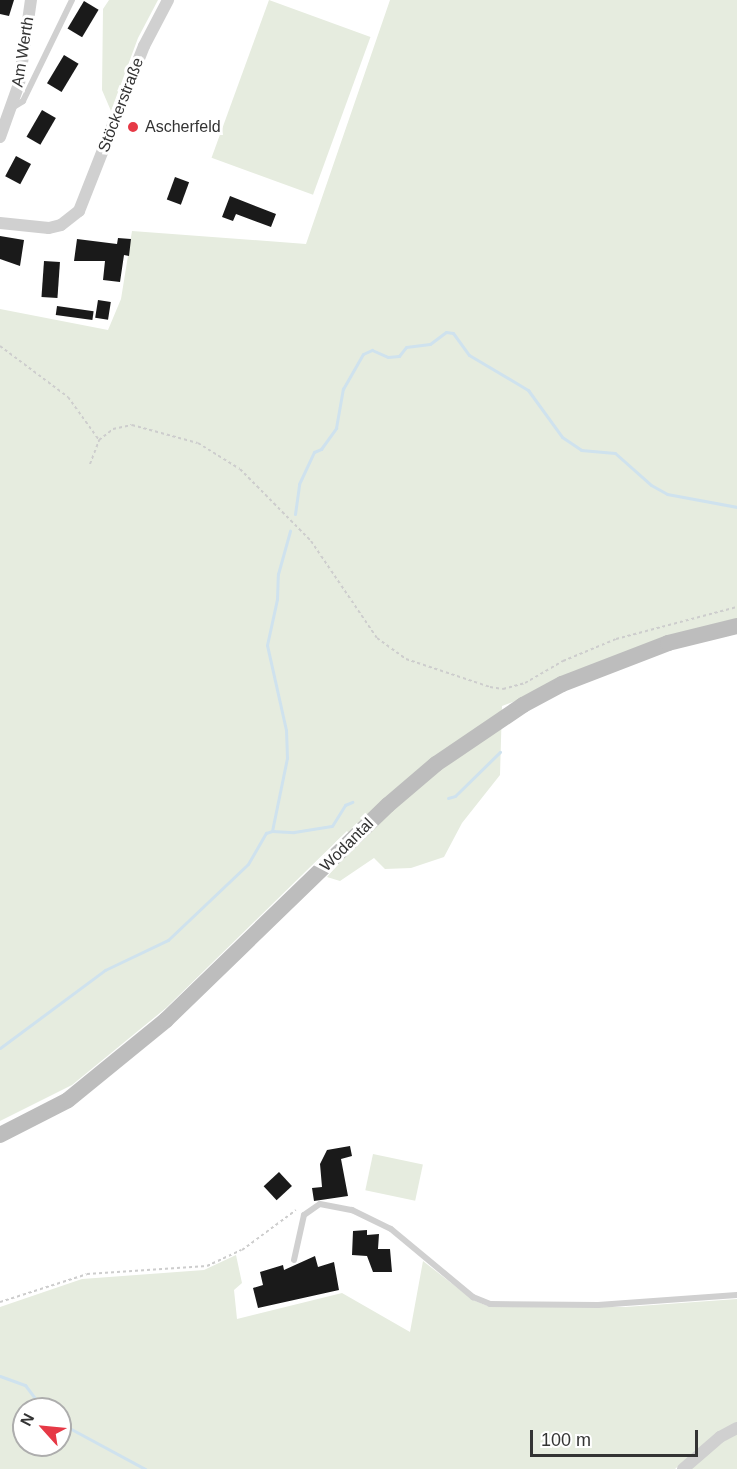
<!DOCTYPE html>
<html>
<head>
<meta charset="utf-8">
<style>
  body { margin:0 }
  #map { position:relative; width:737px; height:1469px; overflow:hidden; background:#fff; font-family:Helvetica,sans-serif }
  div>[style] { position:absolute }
  .green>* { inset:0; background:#e6ecdf; transform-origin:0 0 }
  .stream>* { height:3px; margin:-1.5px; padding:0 1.5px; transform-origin:1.5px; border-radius:1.5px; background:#cfe2ee }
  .building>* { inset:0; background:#1a1a1a; transform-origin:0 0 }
  .path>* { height:2px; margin-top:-1px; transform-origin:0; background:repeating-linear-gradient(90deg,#cdcdcd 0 3px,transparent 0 6px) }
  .service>* { height:6px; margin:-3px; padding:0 3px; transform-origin:3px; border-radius:3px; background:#d0d0d0 }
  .minor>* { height:12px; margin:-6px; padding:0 6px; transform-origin:6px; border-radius:6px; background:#d0d0d0 }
  .secondary>* { height:16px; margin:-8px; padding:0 8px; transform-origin:8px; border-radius:8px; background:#bdbdbd }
  .dots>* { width:16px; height:16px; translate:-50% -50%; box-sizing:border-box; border:3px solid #fff; border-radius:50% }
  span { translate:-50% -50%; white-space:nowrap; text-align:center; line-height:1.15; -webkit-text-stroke:6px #fff; paint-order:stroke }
  .street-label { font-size:16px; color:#333 }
  .poi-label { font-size:16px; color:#333 }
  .left { translate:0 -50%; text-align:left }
  .north { position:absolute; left:12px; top:1397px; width:60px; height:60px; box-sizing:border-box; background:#fff; border:2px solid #adadad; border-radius:50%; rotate:297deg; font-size:16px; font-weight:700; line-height:24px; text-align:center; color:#333 }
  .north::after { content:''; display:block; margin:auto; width:21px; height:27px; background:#e63946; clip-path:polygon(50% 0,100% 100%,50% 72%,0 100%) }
  .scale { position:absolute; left:530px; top:1430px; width:168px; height:27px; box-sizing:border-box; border:3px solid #333; border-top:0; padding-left:8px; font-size:18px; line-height:21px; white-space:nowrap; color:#333; -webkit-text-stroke:4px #fff; paint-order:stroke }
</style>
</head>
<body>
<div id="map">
  <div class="green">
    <div style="clip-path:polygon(109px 0,158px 0,138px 38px,111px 111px,102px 90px,103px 9px)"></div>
    <div style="left:269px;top:0;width:108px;height:168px;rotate:20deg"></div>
    <div style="clip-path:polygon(390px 0,737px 0,737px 620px,502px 706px,500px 775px,462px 823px,444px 857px,411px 868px,385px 869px,374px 858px,340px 881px,327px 877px,356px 843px,347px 831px,166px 1008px,72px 1085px,0 1121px,0 309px,108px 330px,121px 299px,132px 231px,306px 244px)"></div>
    <div style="left:373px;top:1154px;width:51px;height:37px;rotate:12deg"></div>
    <div style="clip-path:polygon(evenodd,236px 1255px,242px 1283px,234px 1290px,237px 1319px,342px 1293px,410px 1332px,423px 1261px,473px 1300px,490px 1307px,625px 1307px,737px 1299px,737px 1424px,713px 1436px,675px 1469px,0 1469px,0 1307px,82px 1279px,204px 1270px,236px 1255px,24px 1409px,60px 1409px,60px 1445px,24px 1445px,24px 1409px)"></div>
    <div style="clip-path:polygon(737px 1432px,737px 1469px,686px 1469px)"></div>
  </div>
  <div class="stream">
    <div style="left:295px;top:514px;width:30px;rotate:-82deg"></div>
    <div style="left:299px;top:484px;width:35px;rotate:-65deg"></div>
    <div style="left:314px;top:452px;width:8px;rotate:-23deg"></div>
    <div style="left:321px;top:449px;width:26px;rotate:-54deg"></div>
    <div style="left:336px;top:428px;width:40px;rotate:-80deg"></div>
    <div style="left:343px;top:389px;width:40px;rotate:-60.3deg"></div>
    <div style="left:363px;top:354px;width:10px;rotate:-24deg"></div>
    <div style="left:372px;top:350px;width:17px;rotate:24deg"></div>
    <div style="left:388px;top:357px;width:11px;rotate:-5deg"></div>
    <div style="left:399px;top:356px;width:11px;rotate:-52deg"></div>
    <div style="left:406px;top:347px;width:24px;rotate:-7deg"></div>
    <div style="left:430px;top:344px;width:20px;rotate:-37deg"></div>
    <div style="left:446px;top:332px;width:7px;rotate:8deg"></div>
    <div style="left:453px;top:333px;width:27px;rotate:54deg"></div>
    <div style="left:469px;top:355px;width:69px;rotate:30.7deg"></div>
    <div style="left:528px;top:390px;width:58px;rotate:54.1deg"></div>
    <div style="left:562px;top:437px;width:23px;rotate:34deg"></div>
    <div style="left:581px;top:450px;width:34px;rotate:5deg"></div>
    <div style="left:615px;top:453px;width:48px;rotate:41.6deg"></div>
    <div style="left:651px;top:485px;width:18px;rotate:29deg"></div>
    <div style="left:667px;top:494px;width:71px;rotate:10.5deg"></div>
    <div style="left:448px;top:798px;width:7px;rotate:-16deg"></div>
    <div style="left:455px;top:796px;width:63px;rotate:-44.4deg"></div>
    <div style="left:272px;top:831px;width:22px;rotate:3deg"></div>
    <div style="left:294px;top:832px;width:38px;rotate:-9deg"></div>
    <div style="left:332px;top:826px;width:25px;rotate:-58deg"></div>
    <div style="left:345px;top:805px;width:8px;rotate:-23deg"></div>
    <div style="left:0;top:1048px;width:131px;rotate:-36.6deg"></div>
    <div style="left:105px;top:970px;width:70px;rotate:-25.5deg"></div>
    <div style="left:168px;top:940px;width:110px;rotate:-43.5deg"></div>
    <div style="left:248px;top:864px;width:36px;rotate:-60deg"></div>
    <div style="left:266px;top:833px;width:6px;rotate:-18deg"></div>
    <div style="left:272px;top:831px;width:75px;rotate:-78.4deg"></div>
    <div style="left:287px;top:758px;width:28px;rotate:-92deg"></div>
    <div style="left:286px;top:730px;width:87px;rotate:-102.6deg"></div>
    <div style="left:267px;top:645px;width:47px;rotate:-77.7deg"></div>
    <div style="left:277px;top:599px;width:25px;rotate:-88deg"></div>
    <div style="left:278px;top:574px;width:45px;rotate:-74.4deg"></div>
    <div style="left:0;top:1376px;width:27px;rotate:20deg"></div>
    <div style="left:25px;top:1385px;width:30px;rotate:53deg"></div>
    <div style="left:60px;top:1423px;width:97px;rotate:28.4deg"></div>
  </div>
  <div class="building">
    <div style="clip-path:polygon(0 0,14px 0,9px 16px,0 14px)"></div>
    <div style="left:84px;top:1px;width:17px;height:32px;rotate:31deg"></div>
    <div style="left:64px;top:55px;width:17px;height:33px;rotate:31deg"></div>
    <div style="left:42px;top:110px;width:16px;height:31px;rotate:30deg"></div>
    <div style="left:16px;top:156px;width:17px;height:23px;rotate:28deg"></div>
    <div style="left:175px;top:177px;width:15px;height:24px;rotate:20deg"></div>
    <div style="clip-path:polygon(230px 196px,276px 214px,271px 227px,236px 214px,233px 221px,222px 217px)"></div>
    <div style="clip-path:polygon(0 236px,24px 240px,20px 266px,0 259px)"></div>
    <div style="clip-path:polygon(118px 238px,131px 239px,129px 256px,124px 255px,120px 282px,103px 280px,105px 261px,74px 261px,77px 239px,117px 244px)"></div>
    <div style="left:44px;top:261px;width:16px;height:36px;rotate:4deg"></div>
    <div style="left:98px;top:300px;width:13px;height:18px;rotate:9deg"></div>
    <div style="left:57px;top:306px;width:37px;height:9px;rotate:8deg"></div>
    <div style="clip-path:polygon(350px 1146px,352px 1156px,341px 1159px,348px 1196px,314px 1201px,312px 1188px,322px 1187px,320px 1164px,327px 1150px)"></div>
    <div style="left:279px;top:1172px;width:19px;height:21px;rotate:47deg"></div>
    <div style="clip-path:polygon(367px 1230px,367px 1235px,379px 1234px,378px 1249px,390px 1249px,392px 1272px,373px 1272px,367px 1256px,352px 1255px,353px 1231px)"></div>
    <div style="clip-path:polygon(315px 1256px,318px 1267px,334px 1262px,339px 1290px,258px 1308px,253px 1288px,263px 1285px,260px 1272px,283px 1265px,284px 1270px)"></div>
  </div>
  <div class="path">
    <div style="left:0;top:346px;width:85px;rotate:36.9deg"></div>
    <div style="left:68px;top:397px;width:53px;rotate:54.2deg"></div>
    <div style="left:90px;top:464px;width:26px;rotate:-69deg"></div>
    <div style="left:99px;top:440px;width:18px;rotate:-38deg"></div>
    <div style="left:113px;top:429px;width:19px;rotate:-12deg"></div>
    <div style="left:132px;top:425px;width:68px;rotate:15.3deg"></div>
    <div style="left:198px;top:443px;width:49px;rotate:31.8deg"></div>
    <div style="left:240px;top:469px;width:101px;rotate:45.4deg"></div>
    <div style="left:311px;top:541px;width:117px;rotate:55.8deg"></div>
    <div style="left:377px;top:638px;width:36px;rotate:36deg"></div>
    <div style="left:406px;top:659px;width:89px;rotate:18.4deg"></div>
    <div style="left:490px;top:687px;width:13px;rotate:9deg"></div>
    <div style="left:503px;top:689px;width:23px;rotate:-15deg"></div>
    <div style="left:525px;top:683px;width:44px;rotate:-30.1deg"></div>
    <div style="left:563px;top:661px;width:57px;rotate:-22.5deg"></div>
    <div style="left:616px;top:639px;width:125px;rotate:-14.8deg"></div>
    <div style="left:0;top:1302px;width:91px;rotate:-17.8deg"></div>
    <div style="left:87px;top:1274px;width:120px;rotate:-3.8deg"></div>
    <div style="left:207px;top:1266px;width:38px;rotate:-25deg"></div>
    <div style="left:242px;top:1250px;width:67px;rotate:-36.5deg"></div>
  </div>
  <div class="service">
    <div style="left:12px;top:108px;width:13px;rotate:-32deg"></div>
    <div style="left:23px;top:101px;width:112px;rotate:-64.1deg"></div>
    <div style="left:294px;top:1260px;width:46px;rotate:-77.5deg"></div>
    <div style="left:304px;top:1215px;width:19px;rotate:-35deg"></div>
    <div style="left:320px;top:1204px;width:33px;rotate:11deg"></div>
    <div style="left:352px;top:1210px;width:43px;rotate:26deg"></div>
    <div style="left:391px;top:1229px;width:107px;rotate:39.7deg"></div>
    <div style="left:473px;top:1297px;width:18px;rotate:22deg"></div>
    <div style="left:490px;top:1304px;width:108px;rotate:0.5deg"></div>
    <div style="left:598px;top:1305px;width:139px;rotate:-4.1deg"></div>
  </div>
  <div class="minor">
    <div style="left:0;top:137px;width:56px;rotate:-70.3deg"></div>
    <div style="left:19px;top:84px;width:85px;rotate:-81.9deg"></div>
    <div style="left:0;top:223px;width:49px;rotate:5.8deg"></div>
    <div style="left:49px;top:228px;width:12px;rotate:-14deg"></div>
    <div style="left:61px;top:225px;width:23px;rotate:-38deg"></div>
    <div style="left:79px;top:211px;width:177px;rotate:-68.5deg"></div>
    <div style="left:144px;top:46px;width:52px;rotate:-62.4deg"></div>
    <div style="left:683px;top:1469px;width:49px;rotate:-40.9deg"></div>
    <div style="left:720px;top:1437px;width:19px;rotate:-28deg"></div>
  </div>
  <div class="secondary">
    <div style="left:0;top:1135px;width:76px;rotate:-27.2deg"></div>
    <div style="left:68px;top:1100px;width:127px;rotate:-39.2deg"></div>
    <div style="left:166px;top:1020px;width:309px;rotate:-44.1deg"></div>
    <div style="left:388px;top:805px;width:63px;rotate:-40.5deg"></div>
    <div style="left:436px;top:764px;width:105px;rotate:-34.1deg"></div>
    <div style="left:523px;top:705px;width:44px;rotate:-28.3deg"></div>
    <div style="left:562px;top:684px;width:114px;rotate:-21.1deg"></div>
    <div style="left:668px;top:643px;width:71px;rotate:-13.8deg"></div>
  </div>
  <div class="dots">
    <div style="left:133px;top:127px;background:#e63946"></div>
  </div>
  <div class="street-label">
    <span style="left:23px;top:52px;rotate:-81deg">Am Werth</span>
    <span style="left:121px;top:105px;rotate:-69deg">Stöckerstraße</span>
    <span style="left:347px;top:845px;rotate:-45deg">Wodantal</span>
  </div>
  <div class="poi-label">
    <span class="left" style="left:145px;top:127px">Ascherfeld</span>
  </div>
  <div class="north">N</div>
  <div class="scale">100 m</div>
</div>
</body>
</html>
